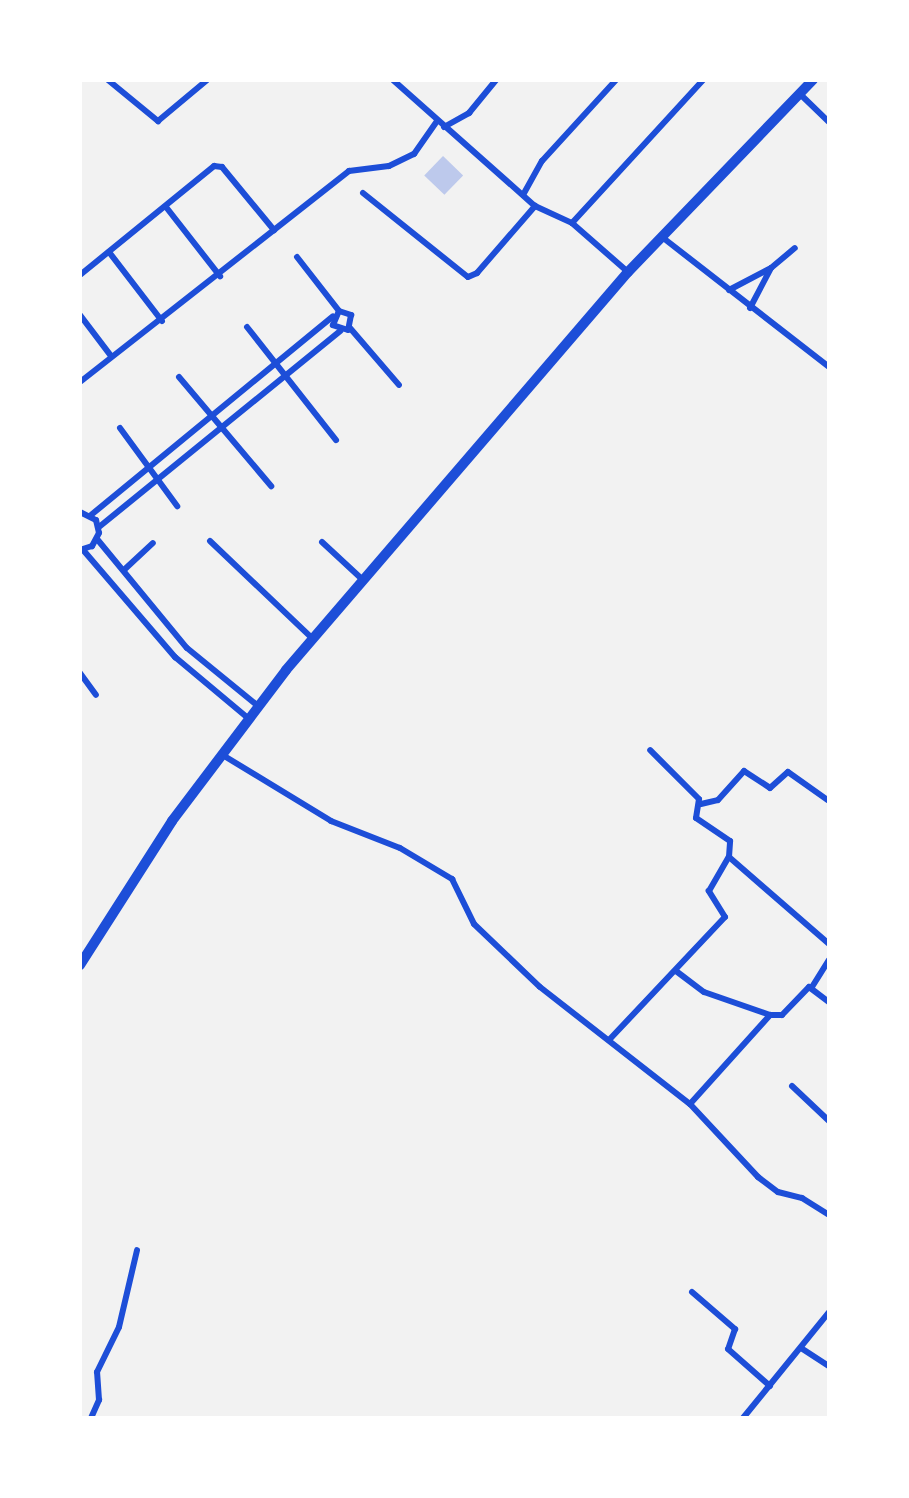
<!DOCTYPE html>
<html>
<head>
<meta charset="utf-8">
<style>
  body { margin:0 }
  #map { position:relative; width:909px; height:1498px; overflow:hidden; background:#f2f2f2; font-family:Poppins,sans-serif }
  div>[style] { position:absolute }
  .building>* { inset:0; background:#bdc9ec; transform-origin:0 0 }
  .minor>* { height:6px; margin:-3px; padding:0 3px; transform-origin:3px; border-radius:3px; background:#1d4ed8 }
  .primary>* { height:10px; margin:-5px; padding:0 5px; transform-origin:5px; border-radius:5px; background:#1d4ed8 }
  span { translate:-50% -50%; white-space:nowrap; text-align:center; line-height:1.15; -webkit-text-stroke:7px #fff; paint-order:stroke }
  .frame { position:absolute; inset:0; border:82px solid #fff; pointer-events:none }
</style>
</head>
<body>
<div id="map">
  <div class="building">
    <div style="left:443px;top:156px;width:28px;height:27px;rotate:44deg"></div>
  </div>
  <div class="minor">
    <div style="left:108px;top:80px;width:65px;rotate:39.4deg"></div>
    <div style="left:158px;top:121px;width:64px;rotate:-39.9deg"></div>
    <div style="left:393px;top:80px;width:190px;rotate:41.6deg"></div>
    <div style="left:535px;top:206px;width:41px;rotate:24.7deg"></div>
    <div style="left:572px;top:223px;width:74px;rotate:41.2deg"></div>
    <div style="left:800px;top:94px;width:40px;rotate:44deg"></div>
    <div style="left:444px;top:127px;width:29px;rotate:-29deg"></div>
    <div style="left:469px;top:113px;width:43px;rotate:-50.7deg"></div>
    <div style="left:363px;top:193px;width:134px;rotate:38.7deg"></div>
    <div style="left:468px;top:277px;width:10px;rotate:-24deg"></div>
    <div style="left:477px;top:273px;width:89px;rotate:-49.1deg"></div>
    <div style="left:523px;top:195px;width:39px;rotate:-61deg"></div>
    <div style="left:542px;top:161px;width:110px;rotate:-47.6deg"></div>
    <div style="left:166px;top:207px;width:88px;rotate:52deg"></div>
    <div style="left:572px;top:223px;width:194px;rotate:-47.5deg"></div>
    <div style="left:662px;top:237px;width:212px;rotate:37.9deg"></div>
    <div style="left:109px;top:252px;width:87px;rotate:52.5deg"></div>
    <div style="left:297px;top:257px;width:68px;rotate:52.1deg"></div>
    <div style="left:339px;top:311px;width:13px;rotate:18deg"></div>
    <div style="left:351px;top:315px;width:15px;rotate:101deg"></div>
    <div style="left:348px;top:330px;width:16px;rotate:-162deg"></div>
    <div style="left:333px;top:325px;width:15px;rotate:-67deg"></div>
    <div style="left:80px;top:275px;width:173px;rotate:-39.1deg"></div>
    <div style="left:214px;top:166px;width:8px;rotate:7deg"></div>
    <div style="left:222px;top:167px;width:82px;rotate:50.5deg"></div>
    <div style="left:729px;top:290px;width:47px;rotate:-27.6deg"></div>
    <div style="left:771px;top:268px;width:31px;rotate:-40deg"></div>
    <div style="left:750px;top:308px;width:45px;rotate:-62.3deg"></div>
    <div style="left:80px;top:315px;width:51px;rotate:52.9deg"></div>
    <div style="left:247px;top:327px;width:144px;rotate:51.8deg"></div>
    <div style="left:350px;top:328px;width:75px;rotate:49.3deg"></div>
    <div style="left:179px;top:377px;width:143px;rotate:49.8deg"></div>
    <div style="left:80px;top:382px;width:342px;rotate:-38.1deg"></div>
    <div style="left:349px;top:171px;width:40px;rotate:-7.1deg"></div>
    <div style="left:389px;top:166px;width:28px;rotate:-26deg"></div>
    <div style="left:414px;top:154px;width:39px;rotate:-55deg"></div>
    <div style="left:120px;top:428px;width:97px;rotate:53.8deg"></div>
    <div style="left:80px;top:512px;width:18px;rotate:27deg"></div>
    <div style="left:96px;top:520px;width:13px;rotate:77deg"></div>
    <div style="left:99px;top:533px;width:15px;rotate:118deg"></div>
    <div style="left:92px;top:546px;width:13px;rotate:162deg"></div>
    <div style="left:91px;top:515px;width:313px;rotate:-39.4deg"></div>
    <div style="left:99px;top:527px;width:311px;rotate:-39.1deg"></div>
    <div style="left:97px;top:539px;width:141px;rotate:50.5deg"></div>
    <div style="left:187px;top:648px;width:92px;rotate:39.2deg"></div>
    <div style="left:210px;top:541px;width:142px;rotate:43.6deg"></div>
    <div style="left:322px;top:542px;width:57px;rotate:42.9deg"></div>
    <div style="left:84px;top:551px;width:140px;rotate:49.4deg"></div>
    <div style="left:175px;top:657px;width:95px;rotate:39.9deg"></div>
    <div style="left:125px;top:569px;width:38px;rotate:-43deg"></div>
    <div style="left:80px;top:673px;width:27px;rotate:54deg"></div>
    <div style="left:221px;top:754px;width:129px;rotate:31.3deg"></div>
    <div style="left:331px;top:821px;width:74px;rotate:21.4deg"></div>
    <div style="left:400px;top:848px;width:61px;rotate:30.8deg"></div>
    <div style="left:452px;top:879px;width:50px;rotate:63.9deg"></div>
    <div style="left:474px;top:924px;width:91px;rotate:43.7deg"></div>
    <div style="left:540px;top:987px;width:190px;rotate:38deg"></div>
    <div style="left:690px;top:1104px;width:100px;rotate:47deg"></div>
    <div style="left:758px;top:1177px;width:25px;rotate:37deg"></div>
    <div style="left:778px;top:1192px;width:25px;rotate:14deg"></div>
    <div style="left:802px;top:1198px;width:32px;rotate:32deg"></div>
    <div style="left:701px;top:804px;width:17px;rotate:-13deg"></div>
    <div style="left:718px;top:800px;width:39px;rotate:-48deg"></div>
    <div style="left:744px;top:771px;width:31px;rotate:33deg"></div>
    <div style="left:770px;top:788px;width:24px;rotate:-42deg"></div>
    <div style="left:788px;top:772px;width:50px;rotate:35.3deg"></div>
    <div style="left:729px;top:857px;width:133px;rotate:41deg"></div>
    <div style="left:676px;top:971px;width:35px;rotate:37deg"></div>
    <div style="left:704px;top:992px;width:70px;rotate:19.2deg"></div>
    <div style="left:770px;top:1015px;width:12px"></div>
    <div style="left:782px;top:1015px;width:39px;rotate:-46deg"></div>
    <div style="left:809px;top:987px;width:25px;rotate:37deg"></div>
    <div style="left:812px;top:987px;width:32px;rotate:-58deg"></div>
    <div style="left:609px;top:1040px;width:169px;rotate:-46.7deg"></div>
    <div style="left:725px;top:917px;width:31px;rotate:-122deg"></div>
    <div style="left:709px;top:891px;width:39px;rotate:-60deg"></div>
    <div style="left:729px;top:857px;width:16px;rotate:-86deg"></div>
    <div style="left:730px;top:841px;width:41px;rotate:-145.9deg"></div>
    <div style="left:696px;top:818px;width:19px;rotate:-81deg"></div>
    <div style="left:699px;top:799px;width:69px;rotate:-135deg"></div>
    <div style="left:792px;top:1086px;width:51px;rotate:43.4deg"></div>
    <div style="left:690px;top:1104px;width:120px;rotate:-48deg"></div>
    <div style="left:692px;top:1292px;width:57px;rotate:40.7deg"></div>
    <div style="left:735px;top:1329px;width:21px;rotate:109deg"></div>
    <div style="left:728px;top:1349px;width:56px;rotate:41.4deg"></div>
    <div style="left:801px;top:1348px;width:33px;rotate:33deg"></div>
    <div style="left:91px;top:1418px;width:20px;rotate:-66deg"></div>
    <div style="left:99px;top:1400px;width:28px;rotate:-94deg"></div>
    <div style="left:97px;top:1372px;width:50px;rotate:-63.9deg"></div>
    <div style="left:119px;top:1327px;width:79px;rotate:-76.8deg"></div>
    <div style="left:743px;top:1418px;width:136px;rotate:-50.9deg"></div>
  </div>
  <div class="primary">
    <div style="left:80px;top:965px;width:171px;rotate:-57.4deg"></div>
    <div style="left:172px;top:821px;width:189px;rotate:-52.9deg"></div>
    <div style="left:286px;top:670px;width:525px;rotate:-49.33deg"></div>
    <div style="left:628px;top:272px;width:267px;rotate:-46.1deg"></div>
  </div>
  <div class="frame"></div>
</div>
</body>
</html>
